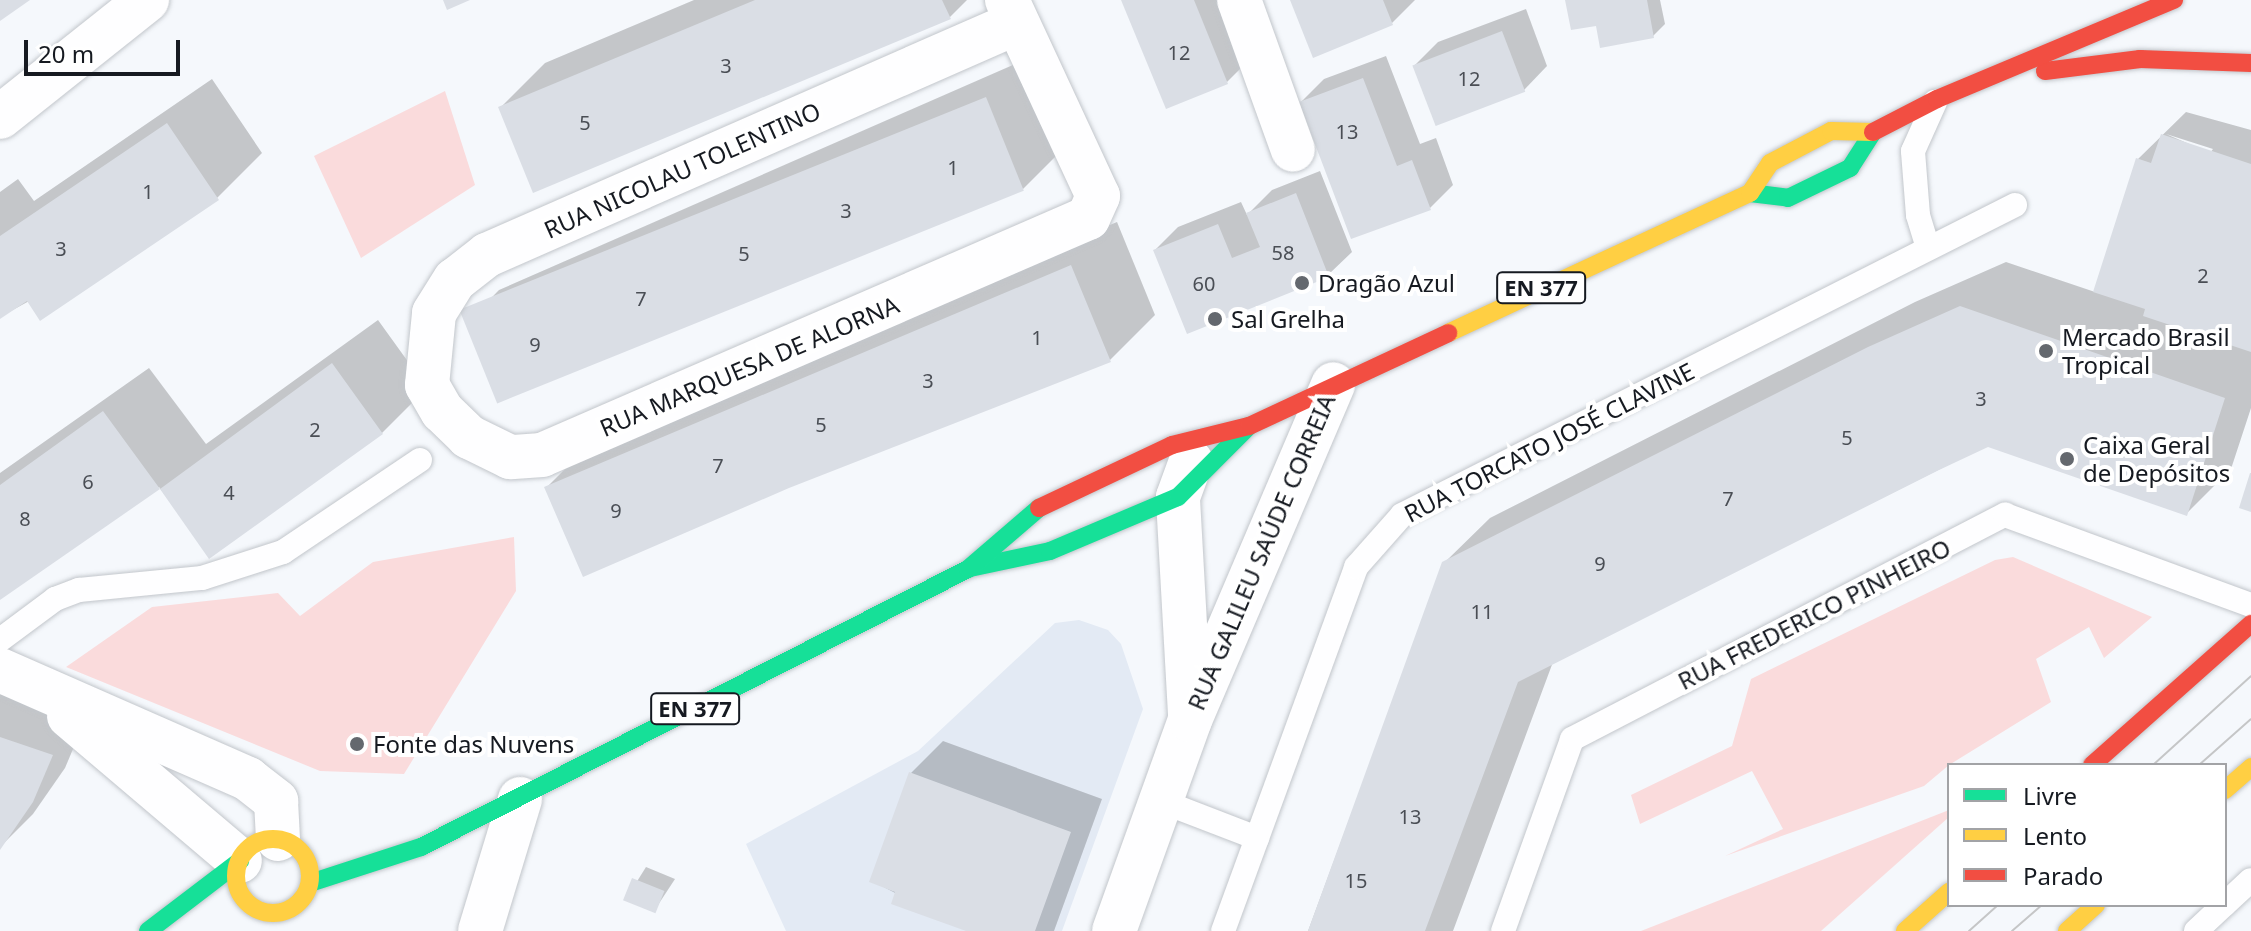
<!DOCTYPE html>
<html>
<head>
<meta charset="utf-8">
<style>
  body { margin:0 }
  #map { position:relative; width:2251px; height:931px; overflow:hidden; background:#f5f8fc; font-family:"Noto Sans",sans-serif }
  div>[style] { position:absolute }
  .built>* { inset:0; background:#e3eaf4 }
  .green>* { inset:0; background:#fadbdc }
  .shadow>* { inset:0; background:#0003 }
  .building>* { inset:0; background:#dadee5; transform-origin:0 0 }
  .roads { filter:drop-shadow(0 0 2px #c2c6cb) drop-shadow(0 0 2px #c2c6cb) }
  .lane>* { height:24px; margin:-12px; padding:0 12px; transform-origin:12px; border-radius:12px; background:#fefeff }
  .street>* { height:44px; margin:-22px; padding:0 22px; transform-origin:22px; border-radius:22px; background:#fefeff }
  .fast>* { height:18px; margin:-9px; padding:0 9px; transform-origin:9px; border-radius:9px; background:#16e098 }
  .slow>* { height:18px; margin:-9px; padding:0 9px; transform-origin:9px; border-radius:9px; background:#ffcf43 }
  .slow>.ring { margin:-9px; padding:0; box-sizing:content-box; background:none; border:18px solid #ffcf43; border-radius:50% }
  .jam>* { height:18px; margin:-9px; padding:0 9px; transform-origin:9px; border-radius:9px; background:#f24e42 }
  .tram>* { height:2px; margin:-1px; padding:0 1px; transform-origin:1px; border-radius:1px; background:#c5c6c7 }
  .dots>* { width:22px; height:22px; translate:-50% -50%; box-sizing:border-box; border:4px solid #fff; border-radius:50% }
  span { translate:-50% -50%; white-space:nowrap; text-align:center; line-height:1.15; -webkit-text-stroke:8px #fff; paint-order:stroke }
  .number-label { font-size:20px; color:#4a4e55 }
  .number-label span { -webkit-text-stroke-width:0 }
  .shield-label span { padding:2px 6px; background:#fff; border:2px solid; border-radius:6px; -webkit-text-stroke-width:0 }
  .shield-label { font-size:22px; color:#161a21; font-weight:700 }
  .street-label { font-size:24px; color:#161a21 }
  .poi-label { font-size:24px; color:#161a21 }
  .left { translate:0 -50%; text-align:left }
  .legend { position:absolute; left:1947px; top:763px; width:280px; height:144px; box-sizing:border-box; background:#fff; border:2px solid #a2a3a6; margin:0; padding:10px 14px; list-style:none; font-size:24px; color:#161a21 }
  .legend li { display:flex; align-items:center; gap:16px; height:40px }
  .legend b { width:40px; border:2px solid #a2a3a6 }
  .scale { position:absolute; left:24px; top:40px; width:156px; height:36px; box-sizing:border-box; border:4px solid #161a21; border-top:0; padding-left:10px; font-size:24px; line-height:28px; white-space:nowrap; color:#161a21; -webkit-text-stroke:6px #fff; paint-order:stroke }
</style>
</head>
<body>
<div id="map">
  <div class="built">
    <div style="clip-path:polygon(1079px 620px,1108px 630px,1121px 644px,1143px 709px,1062px 931px,786px 931px,746px 844px,918px 751px,1055px 623px)"></div>
  </div>
  <div class="green">
    <div style="clip-path:polygon(445px 91px,475px 185px,361px 258px,314px 156px)"></div>
    <div style="clip-path:polygon(514px 537px,516px 591px,404px 774px,320px 771px,66px 667px,152px 607px,278px 593px,300px 616px,373px 562px)"></div>
    <div style="clip-path:polygon(2013px 557px,2152px 617px,2104px 658px,2089px 627px,2036px 659px,2051px 702px,1949px 765px,1924px 786px,1725px 856px,1783px 829px,1752px 771px,1640px 824px,1631px 795px,1732px 746px,1751px 679px,1995px 560px)"></div>
    <div style="clip-path:polygon(1949px 810px,1949px 817px,1821px 931px,1641px 931px)"></div>
  </div>
  <div class="shadow">
    <div style="clip-path:polygon(694px 0,967px 0,949px 18px,500px 108px,545px 63px)"></div>
    <div style="clip-path:polygon(1124px 0,1227px 0,1250px 59px,1227px 82px)"></div>
    <div style="clip-path:polygon(1292px 0,1415px 0,1392px 23px)"></div>
    <div style="clip-path:polygon(1567px 0,1660px 0,1665px 24px,1653px 36px,1597px 24px)"></div>
    <div style="clip-path:polygon(1526px 9px,1547px 66px,1524px 90px,1415px 65px,1438px 42px)"></div>
    <div style="clip-path:polygon(1386px 56px,1420px 144px,1436px 138px,1453px 185px,1430px 208px,1301px 102px,1324px 79px)"></div>
    <div style="clip-path:polygon(1024px 60px,1062px 150px,1023px 189px,921px 229px,467px 323px,499px 290px)"></div>
    <div style="clip-path:polygon(212px 79px,262px 153px,217px 198px,0 317px,0 192px,18px 179px,34px 201px)"></div>
    <div style="clip-path:polygon(evenodd,2186px 112px,2251px 130px,2251px 408px,2231px 469px,2186px 514px,1988px 445px,1553px 662px,1453px 931px,1308px 931px,1444px 563px,1490px 518px,1915px 302px,2006px 262px,2095px 292px,2138px 159px,2186px 112px,2166px 134px,2213px 149px,2210px 153px,2166px 134px)"></div>
    <div style="clip-path:polygon(1320px 171px,1352px 252px,1328px 275px,1188px 332px,1155px 250px,1178px 227px,1241px 202px,1247px 215px,1272px 190px)"></div>
    <div style="clip-path:polygon(1117px 222px,1155px 315px,1110px 360px,546px 488px,592px 442px)"></div>
    <div style="clip-path:polygon(378px 320px,427px 388px,382px 433px,210px 556px,159px 487px,0 598px,0 473px,149px 368px,206px 444px)"></div>
    <div style="clip-path:polygon(0 694px,84px 723px,65px 768px,33px 814px,0 847px)"></div>
    <div style="clip-path:polygon(943px 741px,1102px 799px,1054px 931px,969px 931px,872px 881px,911px 773px)"></div>
    <div style="clip-path:polygon(646px 867px,675px 879px,654px 911px,626px 899px)"></div>
  </div>
  <div class="building">
    <div style="clip-path:polygon(0 0,30px 0,0 21px)"></div>
    <div style="clip-path:polygon(443px 0,470px 0,447px 10px)"></div>
    <div style="clip-path:polygon(755px 0,942px 0,951px 19px,533px 193px,498px 107px)"></div>
    <div style="clip-path:polygon(1121px 0,1194px 0,1228px 84px,1166px 109px)"></div>
    <div style="clip-path:polygon(1290px 0,1383px 0,1393px 25px,1313px 58px)"></div>
    <div style="clip-path:polygon(1565px 0,1647px 0,1654px 38px,1600px 48px,1596px 26px,1571px 30px)"></div>
    <div style="left:1502px;top:31px;width:65px;height:96px;rotate:69deg"></div>
    <div style="clip-path:polygon(1363px 78px,1397px 166px,1412px 160px,1431px 210px,1351px 239px,1299px 102px)"></div>
    <div style="left:986px;top:97px;width:101px;height:568px;rotate:68deg"></div>
    <div style="clip-path:polygon(167px 123px,219px 200px,40px 321px,27px 301px,0 319px,0 236px)"></div>
    <div style="clip-path:polygon(2161px 134px,2251px 164px,2251px 352px,2143px 316px,2145px 309px,2093px 292px,2136px 158px,2151px 163px)"></div>
    <div style="clip-path:polygon(1296px 193px,1329px 277px,1187px 334px,1153px 250px,1218px 224px,1232px 258px,1260px 247px,1246px 213px)"></div>
    <div style="clip-path:polygon(1071px 265px,1111px 362px,789px 488px,583px 577px,544px 487px)"></div>
    <div style="clip-path:polygon(1960px 306px,2225px 398px,2187px 516px,1988px 447px,1939px 470px,1518px 682px,1425px 931px,1308px 931px,1442px 562px,1868px 347px)"></div>
    <div style="clip-path:polygon(332px 363px,383px 434px,209px 559px,160px 489px,0 600px,0 485px,103px 411px,160px 489px)"></div>
    <div style="clip-path:polygon(2250px 473px,2251px 473px,2251px 512px,2239px 508px)"></div>
    <div style="clip-path:polygon(0 737px,53px 755px,33px 802px,0 850px)"></div>
    <div style="clip-path:polygon(909px 772px,1071px 832px,1035px 931px,966px 931px,891px 904px,895px 892px,869px 882px)"></div>
    <div style="left:632px;top:878px;width:35px;height:24px;rotate:22deg"></div>
  </div>
  <div class="roads">
    <div class="lane">
      <div style="left:1928px;top:248px;width:34px;rotate:-107deg"></div>
      <div style="left:1918px;top:215px;width:64px;rotate:-94.5deg"></div>
      <div style="left:1913px;top:151px;width:54px;rotate:-65.8deg"></div>
      <div style="left:0;top:640px;width:69px;rotate:-36.7deg"></div>
      <div style="left:55px;top:599px;width:26px;rotate:-21deg"></div>
      <div style="left:79px;top:590px;width:124px;rotate:-5.6deg"></div>
      <div style="left:202px;top:578px;width:85px;rotate:-17.8deg"></div>
      <div style="left:283px;top:552px;width:165px;rotate:-33.9deg"></div>
      <div style="left:1161px;top:801px;width:103px;rotate:21.1deg"></div>
      <div style="left:2225px;top:904px;width:35px;rotate:-43deg"></div>
      <div style="left:1223px;top:931px;width:388px;rotate:-69.9deg"></div>
      <div style="left:1356px;top:567px;width:69px;rotate:-48.5deg"></div>
      <div style="left:1402px;top:515px;width:687px;rotate:-26.83deg"></div>
      <div style="left:1503px;top:931px;width:204px;rotate:-70.2deg"></div>
      <div style="left:1572px;top:739px;width:488px;rotate:-27.4deg"></div>
      <div style="left:2005px;top:515px;width:262px;rotate:20.1deg"></div>
      <div style="left:2196px;top:931px;width:38px;rotate:-43deg"></div>
    </div>
    <div class="street">
      <div style="left:1007px;top:0;width:216px;rotate:65.1deg"></div>
      <div style="left:1098px;top:196px;width:24px;rotate:114deg"></div>
      <div style="left:1088px;top:218px;width:595px;rotate:156.54deg"></div>
      <div style="left:542px;top:455px;width:32px;rotate:176deg"></div>
      <div style="left:510px;top:457px;width:46px;rotate:-154deg"></div>
      <div style="left:469px;top:437px;width:37px;rotate:-136deg"></div>
      <div style="left:442px;top:411px;width:30px;rotate:-120deg"></div>
      <div style="left:427px;top:385px;width:72px;rotate:-84.4deg"></div>
      <div style="left:434px;top:313px;width:39px;rotate:-58deg"></div>
      <div style="left:455px;top:280px;width:41px;rotate:-38deg"></div>
      <div style="left:487px;top:255px;width:578px;rotate:-23.68deg"></div>
      <div style="left:1239px;top:0;width:159px;rotate:70.2deg"></div>
      <div style="left:0;top:117px;width:188px;rotate:-38.5deg"></div>
      <div style="left:0;top:670px;width:271px;rotate:23.7deg"></div>
      <div style="left:248px;top:779px;width:36px;rotate:38deg"></div>
      <div style="left:276px;top:801px;width:38px;rotate:87deg"></div>
      <div style="left:1190px;top:714px;width:217px;rotate:-93.2deg"></div>
      <div style="left:1178px;top:497px;width:38px;rotate:-70deg"></div>
      <div style="left:69px;top:716px;width:224px;rotate:40.3deg"></div>
      <div style="left:480px;top:931px;width:138px;rotate:-73.1deg"></div>
      <div style="left:1114px;top:931px;width:224px;rotate:-70.2deg"></div>
      <div style="left:1190px;top:720px;width:365px;rotate:-66.9deg"></div>
    </div>
    <div class="fast">
      <div style="left:1750px;top:193px;width:38px;rotate:7deg"></div>
      <div style="left:1788px;top:198px;width:69px;rotate:-25.8deg"></div>
      <div style="left:1850px;top:168px;width:43px;rotate:-57.4deg"></div>
      <div style="left:970px;top:568px;width:82px;rotate:-12deg"></div>
      <div style="left:1050px;top:551px;width:139px;rotate:-22.9deg"></div>
      <div style="left:1178px;top:497px;width:100px;rotate:-45deg"></div>
      <div style="left:310px;top:883px;width:117px;rotate:-18deg"></div>
      <div style="left:421px;top:847px;width:614px;rotate:-26.94deg"></div>
      <div style="left:968px;top:569px;width:94px;rotate:-40.7deg"></div>
      <div style="left:148px;top:931px;width:116px;rotate:-37.3deg"></div>
    </div>
    <div class="slow">
      <div style="left:1448px;top:333px;width:333px;rotate:-24.9deg"></div>
      <div style="left:1750px;top:193px;width:36px;rotate:-56deg"></div>
      <div style="left:1770px;top:163px;width:69px;rotate:-27.7deg"></div>
      <div style="left:1831px;top:131px;width:42px;rotate:1.4deg"></div>
      <div style="left:2225px;top:790px;width:35px;rotate:-41deg"></div>
      <div class="ring" style="left:236px;top:839px;width:56px;height:56px"></div>
      <div style="left:1905px;top:931px;width:59px;rotate:-41.6deg"></div>
      <div style="left:2067px;top:931px;width:39px;rotate:-42deg"></div>
    </div>
    <div class="jam">
      <div style="left:2045px;top:71px;width:96px;rotate:-7.2deg"></div>
      <div style="left:2140px;top:59px;width:111px;rotate:2.1deg"></div>
      <div style="left:1873px;top:132px;width:72px;rotate:-27.3deg"></div>
      <div style="left:1937px;top:99px;width:257px;rotate:-22.7deg"></div>
      <div style="left:1039px;top:508px;width:147px;rotate:-25.3deg"></div>
      <div style="left:1172px;top:445px;width:79px;rotate:-13.9deg"></div>
      <div style="left:1249px;top:426px;width:220px;rotate:-25deg"></div>
      <div style="left:2092px;top:765px;width:213px;rotate:-41.6deg"></div>
    </div>
  </div>
  <div class="tram">
    <div style="left:2153px;top:765px;width:132px;rotate:-42.2deg"></div>
    <div style="left:2199px;top:765px;width:69px;rotate:-41.5deg"></div>
    <div style="left:1969px;top:931px;width:39px;rotate:-42deg"></div>
    <div style="left:2012px;top:931px;width:40px;rotate:-41deg"></div>
  </div>
  <div class="dots">
    <div style="left:1302px;top:283px;background:#64686e"></div>
    <div style="left:1215px;top:319px;background:#64686e"></div>
    <div style="left:2046px;top:351px;background:#64686e"></div>
    <div style="left:2067px;top:459px;background:#64686e"></div>
    <div style="left:357px;top:744px;background:#64686e"></div>
  </div>
  <div class="number-label">
    <span style="left:1179px;top:52px">12</span>
    <span style="left:726px;top:65px">3</span>
    <span style="left:1469px;top:78px">12</span>
    <span style="left:585px;top:122px">5</span>
    <span style="left:1347px;top:131px">13</span>
    <span style="left:953px;top:167px">1</span>
    <span style="left:148px;top:191px">1</span>
    <span style="left:846px;top:210px">3</span>
    <span style="left:61px;top:248px">3</span>
    <span style="left:1283px;top:252px">58</span>
    <span style="left:744px;top:253px">5</span>
    <span style="left:2203px;top:275px">2</span>
    <span style="left:1204px;top:283px">60</span>
    <span style="left:641px;top:298px">7</span>
    <span style="left:1037px;top:337px">1</span>
    <span style="left:535px;top:344px">9</span>
    <span style="left:928px;top:380px">3</span>
    <span style="left:1981px;top:398px">3</span>
    <span style="left:821px;top:424px">5</span>
    <span style="left:315px;top:429px">2</span>
    <span style="left:1847px;top:437px">5</span>
    <span style="left:718px;top:465px">7</span>
    <span style="left:88px;top:481px">6</span>
    <span style="left:229px;top:492px">4</span>
    <span style="left:1728px;top:498px">7</span>
    <span style="left:616px;top:510px">9</span>
    <span style="left:25px;top:518px">8</span>
    <span style="left:1600px;top:563px">9</span>
    <span style="left:1482px;top:611px">11</span>
    <span style="left:1410px;top:816px">13</span>
    <span style="left:1356px;top:880px">15</span>
  </div>
  <div class="shield-label">
    <span style="left:1541px;top:288px">EN 377</span>
    <span style="left:695px;top:709px">EN 377</span>
  </div>
  <div class="street-label">
    <span style="left:682px;top:170px;rotate:-24deg">RUA NICOLAU TOLENTINO</span>
    <span style="left:749px;top:366px;rotate:-23deg">RUA MARQUESA DE ALORNA</span>
    <span style="left:1549px;top:442px;rotate:-27deg">RUA TORCATO JOSÉ CLAVINE</span>
    <span style="left:1261px;top:552px;rotate:-67deg">RUA GALILEU SAÚDE CORREIA</span>
    <span style="left:1814px;top:614px;rotate:-27deg">RUA FREDERICO PINHEIRO</span>
  </div>
  <div class="poi-label">
    <span class="left" style="left:1318px;top:283px">Dragão Azul</span>
    <span class="left" style="left:1231px;top:319px">Sal Grelha</span>
    <span class="left" style="left:2062px;top:351px">Mercado Brasil<br>Tropical</span>
    <span class="left" style="left:2083px;top:459px">Caixa Geral<br>de Depósitos</span>
    <span class="left" style="left:373px;top:744px">Fonte das Nuvens</span>
  </div>
  <ul class="legend">
  <li><b style="height:10px;background:#16e098"></b>Livre</li>
  <li><b style="height:10px;background:#ffcf43"></b>Lento</li>
  <li><b style="height:10px;background:#f24e42"></b>Parado</li>
  </ul>
  <div class="scale">20 m</div>
</div>
</body>
</html>
